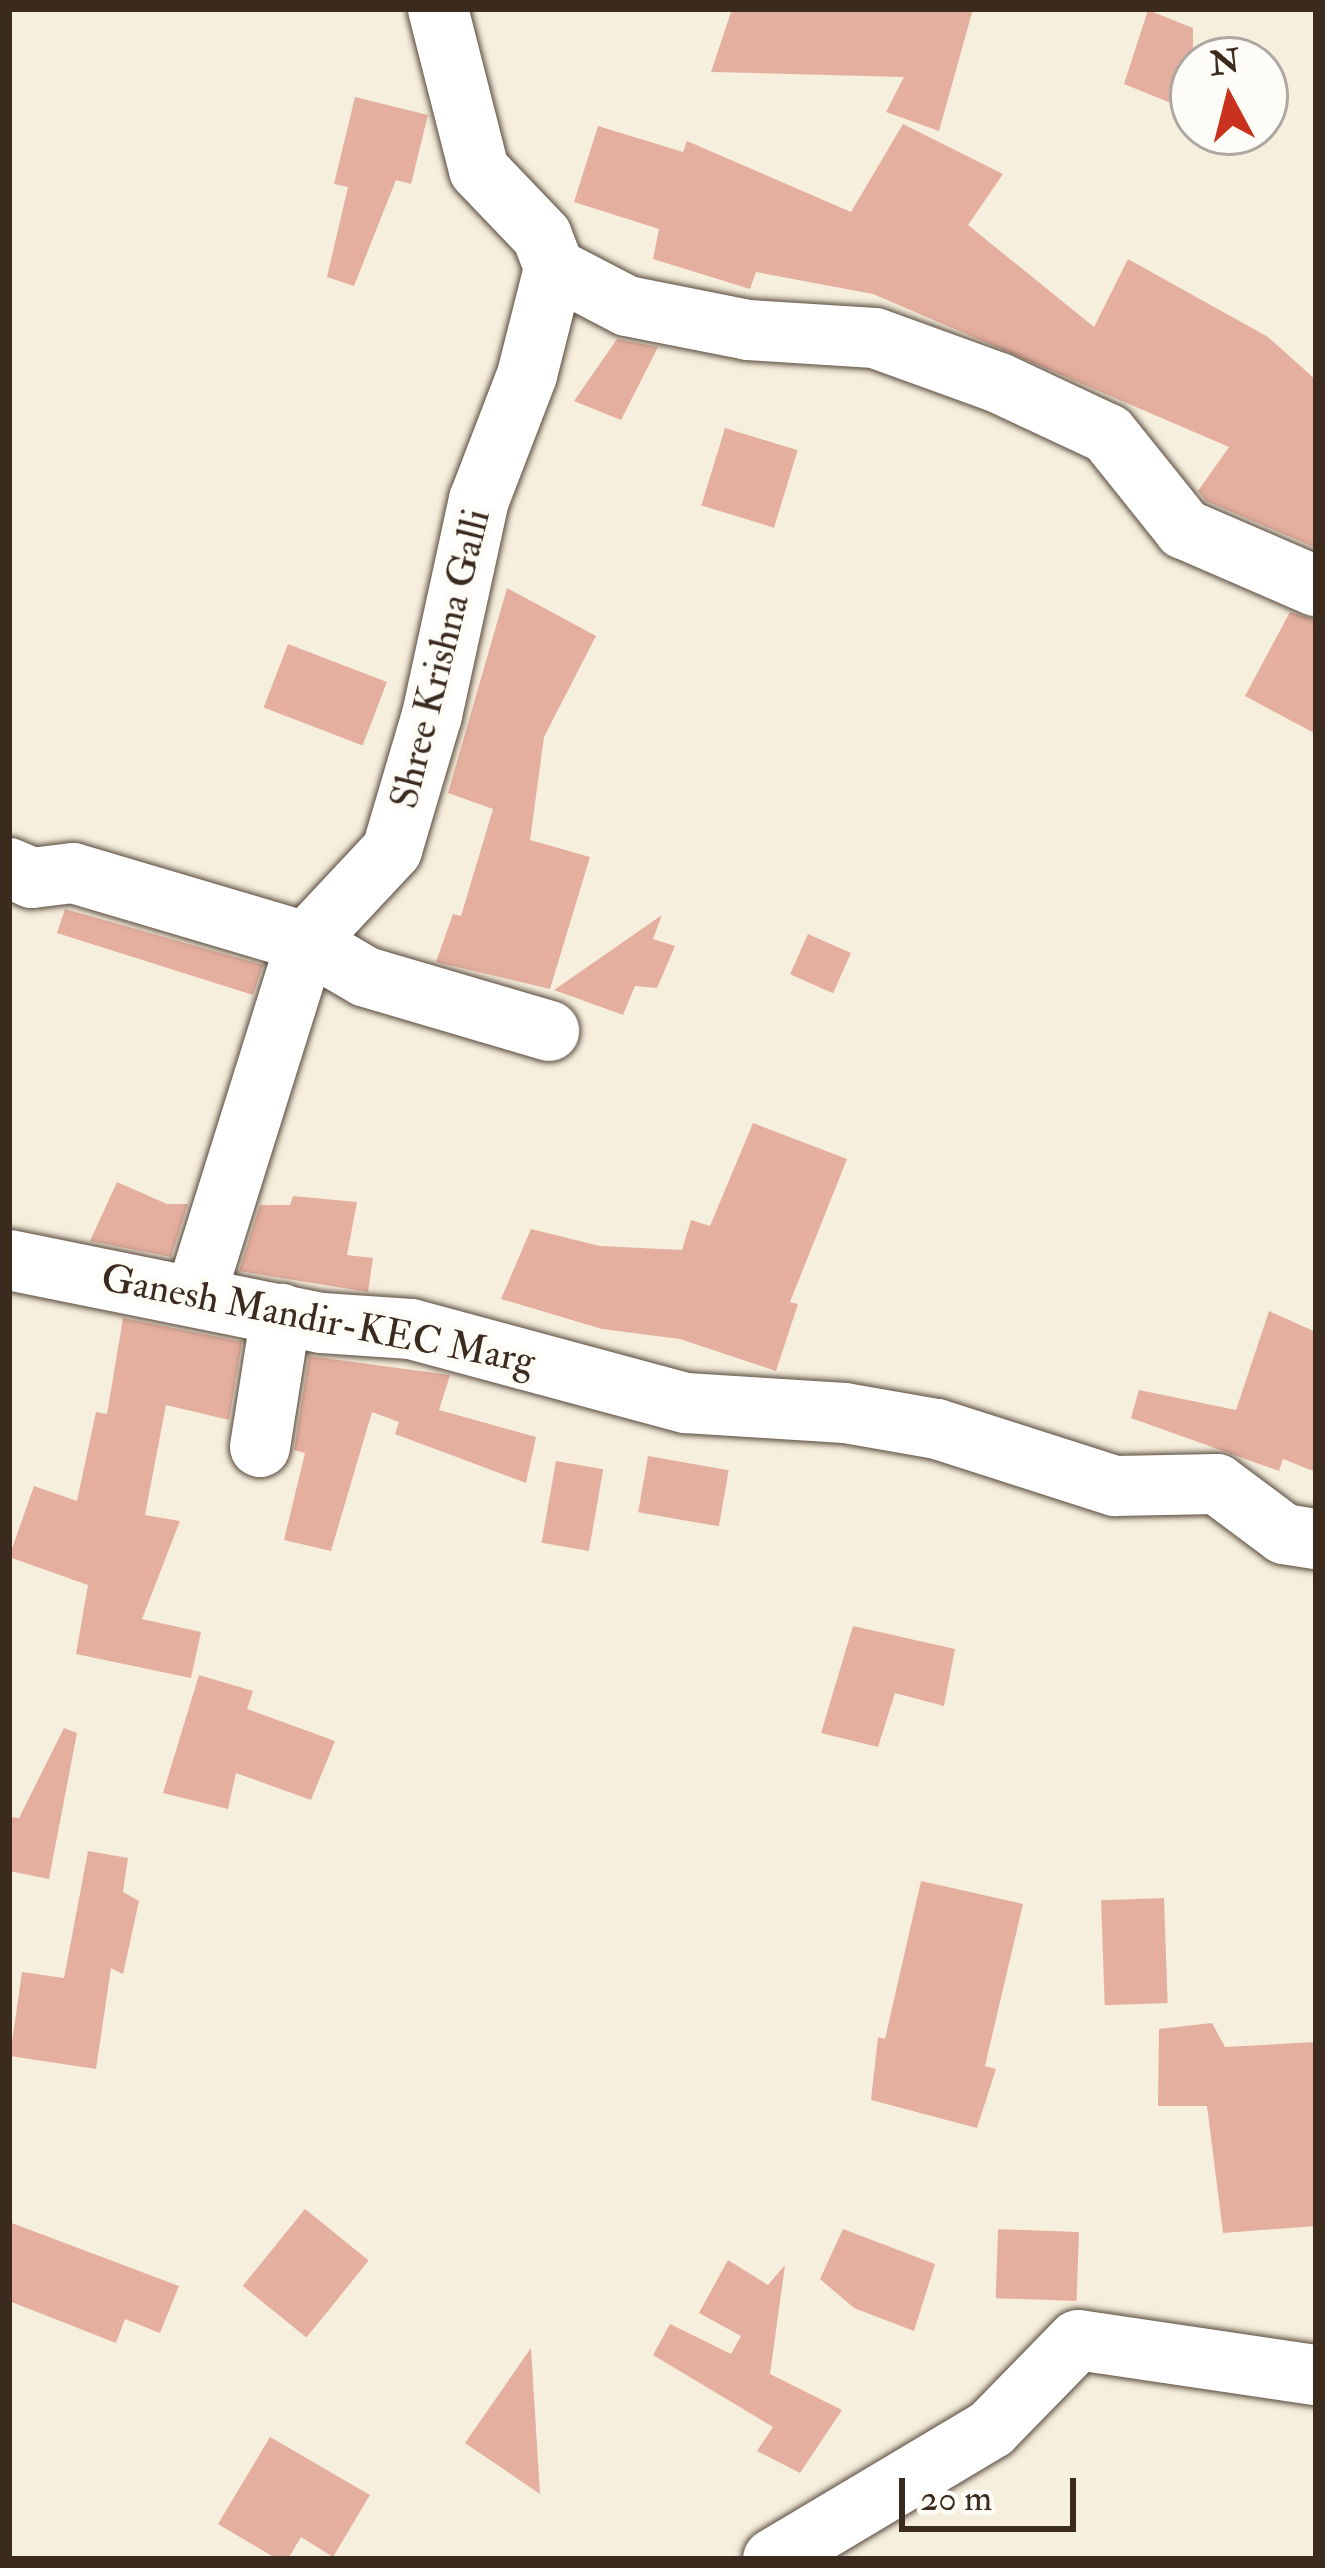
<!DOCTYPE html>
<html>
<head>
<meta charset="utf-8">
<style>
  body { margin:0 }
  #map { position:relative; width:1325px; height:2568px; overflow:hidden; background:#f7efde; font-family:"IM FELL Double Pica",serif }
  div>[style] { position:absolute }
  .building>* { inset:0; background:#e5af9f; transform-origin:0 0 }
  .roads { filter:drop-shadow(0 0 3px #57483b) drop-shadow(0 0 3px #57483b) }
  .minor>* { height:60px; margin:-30px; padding:0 30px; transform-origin:30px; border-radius:30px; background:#fff }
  span { translate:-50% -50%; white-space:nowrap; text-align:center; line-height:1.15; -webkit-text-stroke:12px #fdfcf7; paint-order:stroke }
  .street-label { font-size:39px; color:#3b2a1e }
  .frame { position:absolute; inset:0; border:12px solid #3b2a1e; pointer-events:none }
  .north { position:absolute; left:1169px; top:36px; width:120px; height:120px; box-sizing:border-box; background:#fdfcf7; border:3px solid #afa8a0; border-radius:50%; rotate:353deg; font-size:33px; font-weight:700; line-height:48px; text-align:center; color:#3b2a1e }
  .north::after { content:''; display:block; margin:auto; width:42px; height:54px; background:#c8321e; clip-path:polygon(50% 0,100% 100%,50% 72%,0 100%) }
  .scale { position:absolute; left:899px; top:2478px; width:177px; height:54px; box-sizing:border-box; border:6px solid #3b2a1e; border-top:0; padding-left:15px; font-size:36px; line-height:42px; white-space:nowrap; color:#3b2a1e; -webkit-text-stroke:9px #fdfcf7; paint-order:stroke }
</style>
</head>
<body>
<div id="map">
  <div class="building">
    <div style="clip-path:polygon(732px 9px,973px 9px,939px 131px,886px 112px,904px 77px,711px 72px)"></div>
    <div style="clip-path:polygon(1148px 10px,1193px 28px,1193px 112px,1124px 84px)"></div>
    <div style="clip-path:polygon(355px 97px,428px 115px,411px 184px,396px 180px,354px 286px,327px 277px,348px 187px,334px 184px)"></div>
    <div style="clip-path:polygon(903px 124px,1003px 174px,968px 225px,1094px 327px,1128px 259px,1268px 337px,1316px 380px,1316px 548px,1206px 501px,1198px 491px,1229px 447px,873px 294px,756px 272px,750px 289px,653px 259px,659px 229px,574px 202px,598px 126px,683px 152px,687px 141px,851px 212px)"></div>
    <div style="clip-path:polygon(617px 339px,658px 347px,621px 420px,574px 401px)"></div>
    <div style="left:725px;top:428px;width:76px;height:81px;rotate:17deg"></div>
    <div style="clip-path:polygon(507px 588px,596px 636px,544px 737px,530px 840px,590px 857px,550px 989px,436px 962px,453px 914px,461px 916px,493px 809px,448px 793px)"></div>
    <div style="clip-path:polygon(1290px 612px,1316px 620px,1316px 734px,1245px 696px)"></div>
    <div style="left:288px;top:644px;width:106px;height:68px;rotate:21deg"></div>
    <div style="clip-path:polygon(65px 909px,263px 965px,253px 995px,57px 933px)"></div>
    <div style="clip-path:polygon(662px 915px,653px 939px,675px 946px,657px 988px,635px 986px,623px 1015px,554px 990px)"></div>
    <div style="left:808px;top:934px;width:47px;height:44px;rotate:24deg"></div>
    <div style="clip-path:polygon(753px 1123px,847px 1159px,790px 1302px,798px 1304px,776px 1371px,680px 1339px,602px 1329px,501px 1299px,531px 1229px,600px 1246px,682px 1250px,691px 1220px,710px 1226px)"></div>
    <div style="clip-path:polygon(117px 1182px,167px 1204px,188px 1204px,171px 1257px,90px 1241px)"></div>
    <div style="clip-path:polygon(293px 1196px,357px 1202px,347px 1255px,373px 1258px,368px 1292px,239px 1271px,260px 1205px,290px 1205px)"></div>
    <div style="clip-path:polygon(1269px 1311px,1316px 1332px,1316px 1472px,1283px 1459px,1279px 1471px,1131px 1418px,1139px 1390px,1236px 1410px)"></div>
    <div style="clip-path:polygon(123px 1318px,242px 1342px,229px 1420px,166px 1405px,145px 1515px,180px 1521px,142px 1619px,201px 1632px,191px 1678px,76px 1654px,88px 1585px,9px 1557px,34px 1486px,77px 1501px,96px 1412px,107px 1414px)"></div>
    <div style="clip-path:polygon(309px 1356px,450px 1375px,439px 1410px,536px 1437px,526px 1483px,395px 1434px,399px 1422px,372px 1412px,331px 1551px,284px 1540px,305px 1453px,294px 1450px)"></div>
    <div style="left:648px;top:1456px;width:82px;height:57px;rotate:10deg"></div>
    <div style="left:556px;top:1461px;width:48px;height:83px;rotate:10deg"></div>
    <div style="clip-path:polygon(853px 1626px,955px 1649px,944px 1706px,895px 1693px,878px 1747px,821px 1733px)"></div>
    <div style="clip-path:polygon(199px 1675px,253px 1691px,247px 1709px,335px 1741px,311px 1800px,236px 1773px,228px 1809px,163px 1793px)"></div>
    <div style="clip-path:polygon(64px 1728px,77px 1733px,49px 1879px,9px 1871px,9px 1817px,19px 1818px)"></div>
    <div style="clip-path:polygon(88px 1851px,128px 1858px,123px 1892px,139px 1901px,123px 1974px,111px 1968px,96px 2069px,10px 2056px,22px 1972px,64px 1978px)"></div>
    <div style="clip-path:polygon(921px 1881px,1023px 1904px,985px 2066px,996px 2069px,977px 2128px,871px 2100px,878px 2037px,885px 2039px)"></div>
    <div style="left:1164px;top:1898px;width:105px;height:63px;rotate:88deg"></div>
    <div style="clip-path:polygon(1212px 2023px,1225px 2047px,1316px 2042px,1316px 2226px,1223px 2233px,1207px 2106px,1158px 2106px,1159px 2029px)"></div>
    <div style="left:305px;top:2209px;width:82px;height:99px;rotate:39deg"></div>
    <div style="clip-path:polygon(9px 2222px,179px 2286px,160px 2333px,125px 2319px,116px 2343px,9px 2301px)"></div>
    <div style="clip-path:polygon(843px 2229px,935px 2264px,914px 2331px,854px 2308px,820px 2279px)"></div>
    <div style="left:1079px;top:2232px;width:69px;height:81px;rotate:92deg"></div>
    <div style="clip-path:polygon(728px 2260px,768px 2285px,785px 2265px,770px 2374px,842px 2410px,800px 2473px,757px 2451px,773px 2427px,653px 2355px,670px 2324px,731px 2354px,741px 2336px,699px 2313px)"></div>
    <div style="clip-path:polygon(531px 2348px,540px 2494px,465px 2443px)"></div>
    <div style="clip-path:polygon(270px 2437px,370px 2495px,333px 2557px,301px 2537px,288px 2559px,277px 2559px,218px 2524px)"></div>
  </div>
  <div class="roads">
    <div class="minor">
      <div style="left:438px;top:9px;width:166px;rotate:75.7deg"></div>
      <div style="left:479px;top:170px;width:91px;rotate:46.3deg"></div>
      <div style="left:542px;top:236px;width:34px;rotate:69deg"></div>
      <div style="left:554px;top:268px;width:82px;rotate:27.5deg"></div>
      <div style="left:627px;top:306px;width:123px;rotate:11.2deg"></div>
      <div style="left:748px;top:330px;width:127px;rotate:3.6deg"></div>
      <div style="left:875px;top:338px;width:132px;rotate:19.9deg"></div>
      <div style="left:999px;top:383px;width:120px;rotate:25.1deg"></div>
      <div style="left:1108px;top:434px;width:122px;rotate:51.3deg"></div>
      <div style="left:1184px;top:529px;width:144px;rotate:23.4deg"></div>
      <div style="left:9px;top:868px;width:25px;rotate:23deg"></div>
      <div style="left:32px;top:878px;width:41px;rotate:-7deg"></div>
      <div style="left:73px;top:873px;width:243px;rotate:16.5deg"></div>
      <div style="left:306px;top:942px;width:69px;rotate:30.3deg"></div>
      <div style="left:366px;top:977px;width:191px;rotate:16.4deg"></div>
      <div style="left:9px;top:1260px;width:319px;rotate:11.4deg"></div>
      <div style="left:322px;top:1323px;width:89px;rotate:3.9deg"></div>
      <div style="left:411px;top:1329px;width:285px;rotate:15.1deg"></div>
      <div style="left:686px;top:1403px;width:159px;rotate:3.6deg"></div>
      <div style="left:845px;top:1413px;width:93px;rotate:9.9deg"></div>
      <div style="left:937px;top:1429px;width:187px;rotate:17.8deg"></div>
      <div style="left:1115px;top:1486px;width:102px;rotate:-1.1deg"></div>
      <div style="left:1217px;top:1484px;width:84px;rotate:36.7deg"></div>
      <div style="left:1284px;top:1534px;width:32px;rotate:9deg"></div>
      <div style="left:195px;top:1297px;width:372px;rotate:-72.6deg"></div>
      <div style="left:306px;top:942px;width:126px;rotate:-46.9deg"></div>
      <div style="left:392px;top:850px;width:141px;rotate:-73.5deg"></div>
      <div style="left:432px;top:715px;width:220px;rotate:-77.7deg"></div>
      <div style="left:479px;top:500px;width:134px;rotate:-69deg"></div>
      <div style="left:527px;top:375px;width:110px;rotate:-75.8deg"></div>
      <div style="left:260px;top:1447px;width:135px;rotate:-81deg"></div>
      <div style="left:773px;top:2559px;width:254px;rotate:-30.8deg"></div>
      <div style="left:991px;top:2429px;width:124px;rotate:-45.7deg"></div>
      <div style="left:1078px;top:2340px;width:241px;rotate:8.4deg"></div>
    </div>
  </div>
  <div class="street-label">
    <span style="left:441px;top:659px;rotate:-76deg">Shree Krishna Galli</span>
    <span style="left:318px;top:1320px;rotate:11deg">Ganesh Mandir-KEC Marg</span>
  </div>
  <div class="frame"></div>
  <div class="north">N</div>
  <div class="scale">20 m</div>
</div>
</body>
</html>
